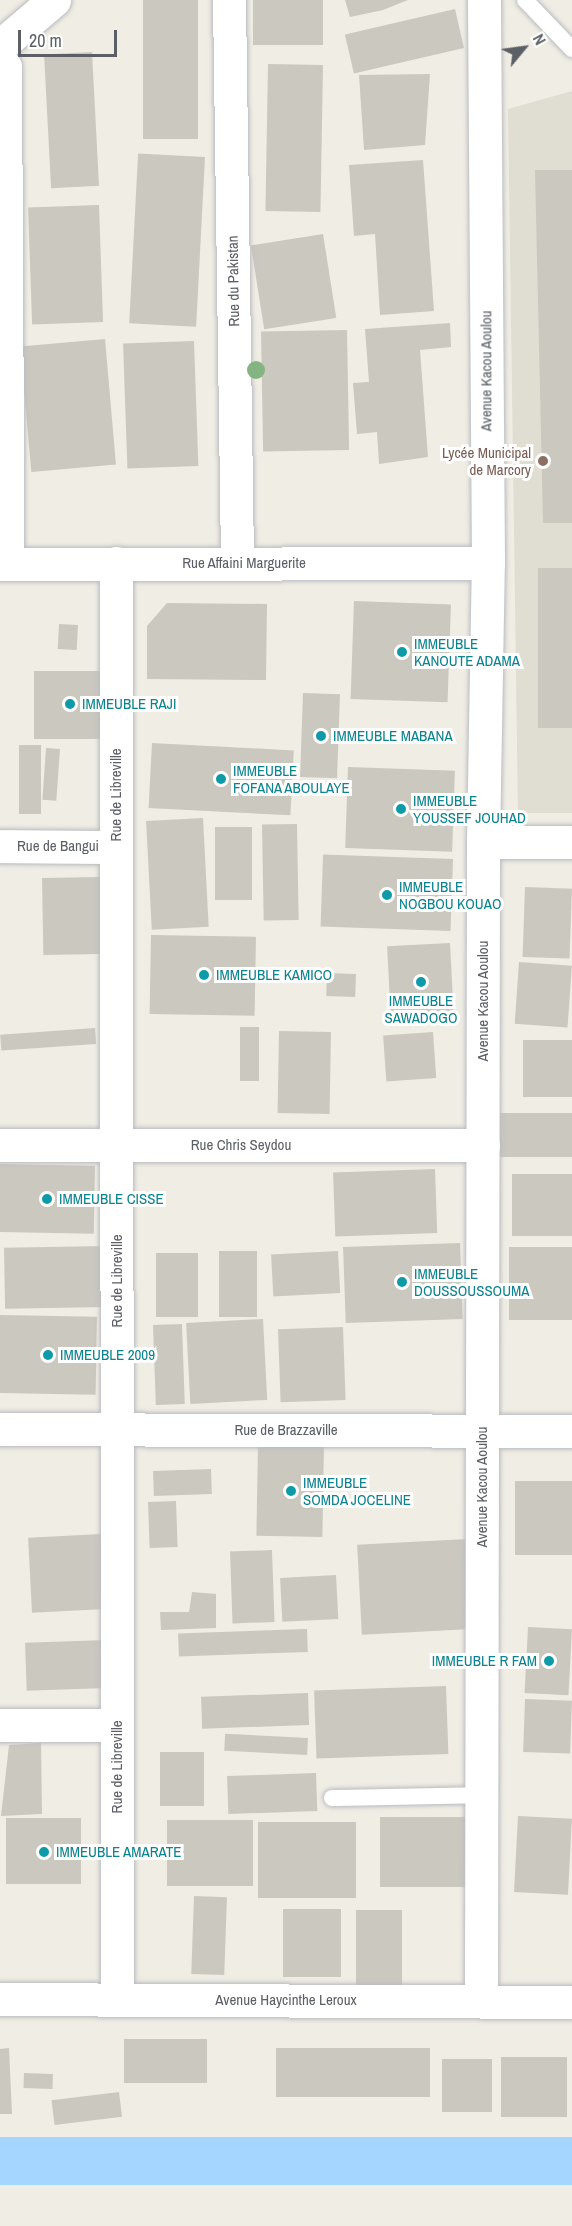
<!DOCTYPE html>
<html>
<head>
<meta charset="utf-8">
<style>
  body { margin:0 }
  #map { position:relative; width:572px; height:2226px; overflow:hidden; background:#f0ede4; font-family:"Archivo Narrow",sans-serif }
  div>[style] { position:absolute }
  .education>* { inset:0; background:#e0ddd2 }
  .water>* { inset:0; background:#a4d6ff; transform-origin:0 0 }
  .building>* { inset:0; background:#cbc8c0; transform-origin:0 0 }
  .roads { filter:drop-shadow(0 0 2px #b9bcc1) drop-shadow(0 0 2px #b9bcc1) }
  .lane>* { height:16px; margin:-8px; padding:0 8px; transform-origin:8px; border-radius:8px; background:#fff }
  .street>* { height:33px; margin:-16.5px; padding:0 16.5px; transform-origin:16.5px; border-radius:16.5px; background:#fff }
  .trees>* { width:18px; height:18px; margin:-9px; border-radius:50%; background:#84b482 }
  .dots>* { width:16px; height:16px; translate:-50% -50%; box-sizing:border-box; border:3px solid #fff; border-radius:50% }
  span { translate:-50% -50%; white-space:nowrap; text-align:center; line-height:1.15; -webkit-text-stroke:6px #fff; paint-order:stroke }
  .street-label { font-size:15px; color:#5c6066 }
  .education-label { font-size:15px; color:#785e54 }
  .right { translate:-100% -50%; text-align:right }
  .culture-label { font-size:15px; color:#0d838f }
  .left { translate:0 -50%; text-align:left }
  .north { position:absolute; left:494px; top:18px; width:60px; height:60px; -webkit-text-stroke:4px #fff; paint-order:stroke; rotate:61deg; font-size:16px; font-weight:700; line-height:24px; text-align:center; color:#5c6066 }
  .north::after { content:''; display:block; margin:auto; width:21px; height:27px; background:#5c6066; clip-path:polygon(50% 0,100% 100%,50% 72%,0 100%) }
  .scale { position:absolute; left:18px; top:30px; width:99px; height:27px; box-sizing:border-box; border:3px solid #5c6066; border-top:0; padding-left:8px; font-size:18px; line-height:21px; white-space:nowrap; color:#5c6066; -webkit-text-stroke:4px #fff; paint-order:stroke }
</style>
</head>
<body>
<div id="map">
  <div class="education">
    <div style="clip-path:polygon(572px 91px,572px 813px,518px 813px,508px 109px)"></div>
  </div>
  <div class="water">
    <div style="left:0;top:2137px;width:572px;height:48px"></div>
  </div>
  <div class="building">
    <div style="left:143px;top:0;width:55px;height:139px"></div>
    <div style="left:253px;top:0;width:70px;height:45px"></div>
    <div style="clip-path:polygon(345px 0,408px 0,383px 10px,350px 17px)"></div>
    <div style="left:455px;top:9px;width:40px;height:113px;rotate:77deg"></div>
    <div style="left:92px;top:52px;width:134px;height:48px;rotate:87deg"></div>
    <div style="left:268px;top:64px;width:55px;height:147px;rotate:1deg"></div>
    <div style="clip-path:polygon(430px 74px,425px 145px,364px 150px,359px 75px)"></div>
    <div style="left:205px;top:157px;width:170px;height:67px;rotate:93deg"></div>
    <div style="clip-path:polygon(423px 160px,434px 311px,380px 315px,375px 234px,354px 236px,349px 165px)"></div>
    <div style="clip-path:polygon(535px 170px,572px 170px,572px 523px,543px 523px)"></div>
    <div style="left:99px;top:205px;width:117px;height:71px;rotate:88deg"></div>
    <div style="left:323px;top:234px;width:85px;height:73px;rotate:81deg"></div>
    <div style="clip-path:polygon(450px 323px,451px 347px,420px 350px,428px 457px,379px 464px,377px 432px,357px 434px,353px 383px,369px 382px,365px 329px)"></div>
    <div style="left:347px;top:330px;width:120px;height:86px;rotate:89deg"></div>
    <div style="left:105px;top:339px;width:126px;height:85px;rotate:85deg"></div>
    <div style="left:194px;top:341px;width:125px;height:71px;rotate:88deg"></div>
    <div style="left:572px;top:568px;width:160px;height:34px;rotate:90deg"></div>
    <div style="left:354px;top:601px;width:97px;height:98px;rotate:2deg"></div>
    <div style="clip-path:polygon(167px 603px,267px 604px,266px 680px,147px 679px,147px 626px)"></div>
    <div style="left:59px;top:624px;width:19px;height:25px;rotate:3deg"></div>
    <div style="left:34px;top:671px;width:69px;height:68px"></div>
    <div style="left:303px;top:693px;width:37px;height:84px;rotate:2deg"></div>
    <div style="left:152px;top:743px;width:142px;height:65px;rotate:3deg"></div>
    <div style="left:19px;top:745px;width:22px;height:69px"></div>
    <div style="left:46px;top:748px;width:14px;height:52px;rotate:4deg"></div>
    <div style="left:348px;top:767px;width:107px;height:81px;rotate:2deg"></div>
    <div style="left:203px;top:818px;width:109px;height:57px;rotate:87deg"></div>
    <div style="left:297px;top:824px;width:96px;height:35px;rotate:89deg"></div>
    <div style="left:215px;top:827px;width:37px;height:73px"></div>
    <div style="left:453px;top:859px;width:72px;height:130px;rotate:92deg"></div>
    <div style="left:100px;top:877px;width:77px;height:58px;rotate:89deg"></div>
    <div style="left:525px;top:887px;width:47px;height:70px;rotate:2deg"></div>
    <div style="left:151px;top:935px;width:105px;height:79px;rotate:1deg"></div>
    <div style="left:450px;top:943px;width:76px;height:63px;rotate:87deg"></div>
    <div style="left:519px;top:962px;width:53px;height:62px;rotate:4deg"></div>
    <div style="left:327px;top:973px;width:29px;height:23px;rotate:2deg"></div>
    <div style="left:240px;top:1027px;width:19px;height:54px"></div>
    <div style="left:95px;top:1028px;width:16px;height:95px;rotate:86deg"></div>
    <div style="left:279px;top:1031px;width:52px;height:82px;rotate:1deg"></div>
    <div style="left:433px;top:1032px;width:46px;height:50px;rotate:86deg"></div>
    <div style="left:523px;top:1040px;width:49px;height:57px"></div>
    <div style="left:572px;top:1113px;width:44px;height:72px;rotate:90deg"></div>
    <div style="left:0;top:1164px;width:95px;height:68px;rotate:1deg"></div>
    <div style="left:435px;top:1169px;width:64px;height:102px;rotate:88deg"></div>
    <div style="left:512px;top:1174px;width:60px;height:62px"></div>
    <div style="left:460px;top:1243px;width:76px;height:117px;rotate:88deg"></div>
    <div style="left:105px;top:1246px;width:61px;height:101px;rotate:89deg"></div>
    <div style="left:572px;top:1247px;width:73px;height:63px;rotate:90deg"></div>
    <div style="left:219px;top:1251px;width:38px;height:66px"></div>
    <div style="left:338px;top:1251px;width:42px;height:67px;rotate:87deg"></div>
    <div style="left:156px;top:1253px;width:42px;height:64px"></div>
    <div style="left:0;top:1315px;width:97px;height:78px;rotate:1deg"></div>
    <div style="left:263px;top:1319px;width:81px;height:77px;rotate:87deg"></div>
    <div style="left:182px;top:1324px;width:80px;height:29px;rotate:88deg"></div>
    <div style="left:343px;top:1327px;width:73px;height:65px;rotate:88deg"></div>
    <div style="left:324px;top:1444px;width:93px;height:66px;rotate:91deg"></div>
    <div style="left:211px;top:1469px;width:25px;height:58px;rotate:88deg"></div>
    <div style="left:572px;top:1481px;width:74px;height:57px;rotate:90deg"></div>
    <div style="left:176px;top:1501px;width:46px;height:28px;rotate:88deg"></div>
    <div style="left:101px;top:1534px;width:75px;height:73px;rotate:87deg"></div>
    <div style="left:467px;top:1539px;width:90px;height:110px;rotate:87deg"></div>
    <div style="left:272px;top:1550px;width:72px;height:42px;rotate:88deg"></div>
    <div style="left:336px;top:1575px;width:44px;height:56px;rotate:87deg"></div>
    <div style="clip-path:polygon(192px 1592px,216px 1594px,216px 1628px,161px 1630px,160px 1612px,189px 1612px)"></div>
    <div style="left:528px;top:1627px;width:44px;height:66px;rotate:3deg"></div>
    <div style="left:307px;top:1629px;width:23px;height:129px;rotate:88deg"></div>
    <div style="left:106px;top:1640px;width:48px;height:81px;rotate:88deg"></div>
    <div style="left:446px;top:1686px;width:68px;height:132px;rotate:88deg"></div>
    <div style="left:308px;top:1693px;width:32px;height:107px;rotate:88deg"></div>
    <div style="left:525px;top:1699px;width:47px;height:53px;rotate:2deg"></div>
    <div style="left:308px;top:1738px;width:17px;height:83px;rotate:93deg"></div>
    <div style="clip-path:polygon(41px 1743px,42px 1814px,1px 1816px,9px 1745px)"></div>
    <div style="left:160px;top:1752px;width:44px;height:54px"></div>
    <div style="left:316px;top:1773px;width:38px;height:89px;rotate:88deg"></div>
    <div style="left:518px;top:1816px;width:54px;height:76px;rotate:3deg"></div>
    <div style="left:380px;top:1817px;width:86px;height:70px"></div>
    <div style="left:81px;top:1818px;width:66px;height:75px;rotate:90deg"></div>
    <div style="left:167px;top:1820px;width:86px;height:66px"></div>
    <div style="left:258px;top:1822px;width:98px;height:76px"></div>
    <div style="left:194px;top:1896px;width:33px;height:78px;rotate:2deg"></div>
    <div style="left:283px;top:1909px;width:58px;height:68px"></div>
    <div style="left:356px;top:1910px;width:46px;height:81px"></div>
    <div style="left:124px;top:2039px;width:83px;height:44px"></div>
    <div style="clip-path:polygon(9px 2048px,12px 2114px,0 2114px,0 2049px)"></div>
    <div style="left:276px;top:2048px;width:154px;height:49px"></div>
    <div style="left:501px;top:2057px;width:66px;height:60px"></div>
    <div style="left:442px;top:2059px;width:50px;height:53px"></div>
    <div style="left:24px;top:2073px;width:29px;height:15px;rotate:2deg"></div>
    <div style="left:119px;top:2092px;width:25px;height:68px;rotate:83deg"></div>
  </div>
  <div class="roads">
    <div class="lane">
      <div style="left:525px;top:0;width:68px;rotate:46.2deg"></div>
      <div style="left:332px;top:1798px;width:150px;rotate:-1.1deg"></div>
    </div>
    <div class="street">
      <div style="left:229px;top:0;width:562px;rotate:89.18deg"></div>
      <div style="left:0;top:46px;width:71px;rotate:-40.4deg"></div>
      <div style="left:0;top:61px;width:8px;rotate:50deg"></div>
      <div style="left:5px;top:67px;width:497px;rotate:89.7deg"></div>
      <div style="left:116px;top:563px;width:1436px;rotate:89.96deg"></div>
      <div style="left:0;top:564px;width:488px;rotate:-0.1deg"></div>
      <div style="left:483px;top:842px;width:89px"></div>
      <div style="left:0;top:846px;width:116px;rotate:0.5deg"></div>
      <div style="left:0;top:1145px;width:483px"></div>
      <div style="left:0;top:1429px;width:572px;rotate:0.2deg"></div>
      <div style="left:0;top:1725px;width:116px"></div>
      <div style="left:0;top:1999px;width:572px;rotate:0.3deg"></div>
      <div style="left:481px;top:2001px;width:1159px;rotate:-89.9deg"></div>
      <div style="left:483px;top:842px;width:279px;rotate:-89deg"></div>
      <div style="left:488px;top:563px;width:563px;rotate:-90.41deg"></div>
    </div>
  </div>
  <div class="trees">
    <div style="left:256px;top:370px"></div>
  </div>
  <div class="dots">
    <div style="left:543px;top:461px;background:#8d6e63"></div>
    <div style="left:402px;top:652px;background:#0f9aa8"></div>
    <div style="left:70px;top:704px;background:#0f9aa8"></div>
    <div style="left:321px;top:736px;background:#0f9aa8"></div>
    <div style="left:221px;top:779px;background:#0f9aa8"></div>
    <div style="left:401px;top:809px;background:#0f9aa8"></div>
    <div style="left:387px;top:895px;background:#0f9aa8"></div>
    <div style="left:204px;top:975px;background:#0f9aa8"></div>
    <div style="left:421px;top:982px;background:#0f9aa8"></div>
    <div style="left:47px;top:1199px;background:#0f9aa8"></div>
    <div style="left:402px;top:1282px;background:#0f9aa8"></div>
    <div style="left:48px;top:1355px;background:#0f9aa8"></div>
    <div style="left:291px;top:1491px;background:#0f9aa8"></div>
    <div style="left:549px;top:1661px;background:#0f9aa8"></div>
    <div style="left:44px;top:1852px;background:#0f9aa8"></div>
  </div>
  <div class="street-label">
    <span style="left:233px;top:281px;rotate:-91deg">Rue du Pakistan</span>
    <span style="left:486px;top:371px;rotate:-90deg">Avenue Kacou Aoulou</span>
    <span style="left:244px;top:563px">Rue Affaini Marguerite</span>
    <span style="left:116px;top:795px;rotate:-90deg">Rue de Libreville</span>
    <span style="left:58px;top:846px">Rue de Bangui</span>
    <span style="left:483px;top:1001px;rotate:-90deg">Avenue Kacou Aoulou</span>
    <span style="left:241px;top:1145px">Rue Chris Seydou</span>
    <span style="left:117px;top:1281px;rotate:-90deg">Rue de Libreville</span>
    <span style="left:286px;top:1430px">Rue de Brazzaville</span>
    <span style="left:482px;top:1487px;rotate:-90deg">Avenue Kacou Aoulou</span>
    <span style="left:117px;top:1767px;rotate:-90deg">Rue de Libreville</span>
    <span style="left:286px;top:2000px">Avenue Haycinthe Leroux</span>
  </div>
  <div class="education-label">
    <span class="right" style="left:531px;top:461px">Lycée Municipal<br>de Marcory</span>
  </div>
  <div class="culture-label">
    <span class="left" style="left:414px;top:652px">IMMEUBLE<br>KANOUTE ADAMA</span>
    <span class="left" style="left:82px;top:704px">IMMEUBLE RAJI</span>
    <span class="left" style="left:333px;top:736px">IMMEUBLE MABANA</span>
    <span class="left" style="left:233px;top:779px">IMMEUBLE<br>FOFANA ABOULAYE</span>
    <span class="left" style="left:413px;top:809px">IMMEUBLE<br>YOUSSEF JOUHAD</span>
    <span class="left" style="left:399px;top:895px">IMMEUBLE<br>NOGBOU KOUAO</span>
    <span class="left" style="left:216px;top:975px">IMMEUBLE KAMICO</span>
    <span style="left:421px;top:1009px">IMMEUBLE<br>SAWADOGO</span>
    <span class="left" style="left:59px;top:1199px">IMMEUBLE CISSE</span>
    <span class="left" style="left:414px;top:1282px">IMMEUBLE<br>DOUSSOUSSOUMA</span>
    <span class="left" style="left:60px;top:1355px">IMMEUBLE 2009</span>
    <span class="left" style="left:303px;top:1491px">IMMEUBLE<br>SOMDA JOCELINE</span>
    <span class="right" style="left:537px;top:1661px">IMMEUBLE R FAM</span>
    <span class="left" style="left:56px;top:1852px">IMMEUBLE AMARATE</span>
  </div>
  <div class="north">N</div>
  <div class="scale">20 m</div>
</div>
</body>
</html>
